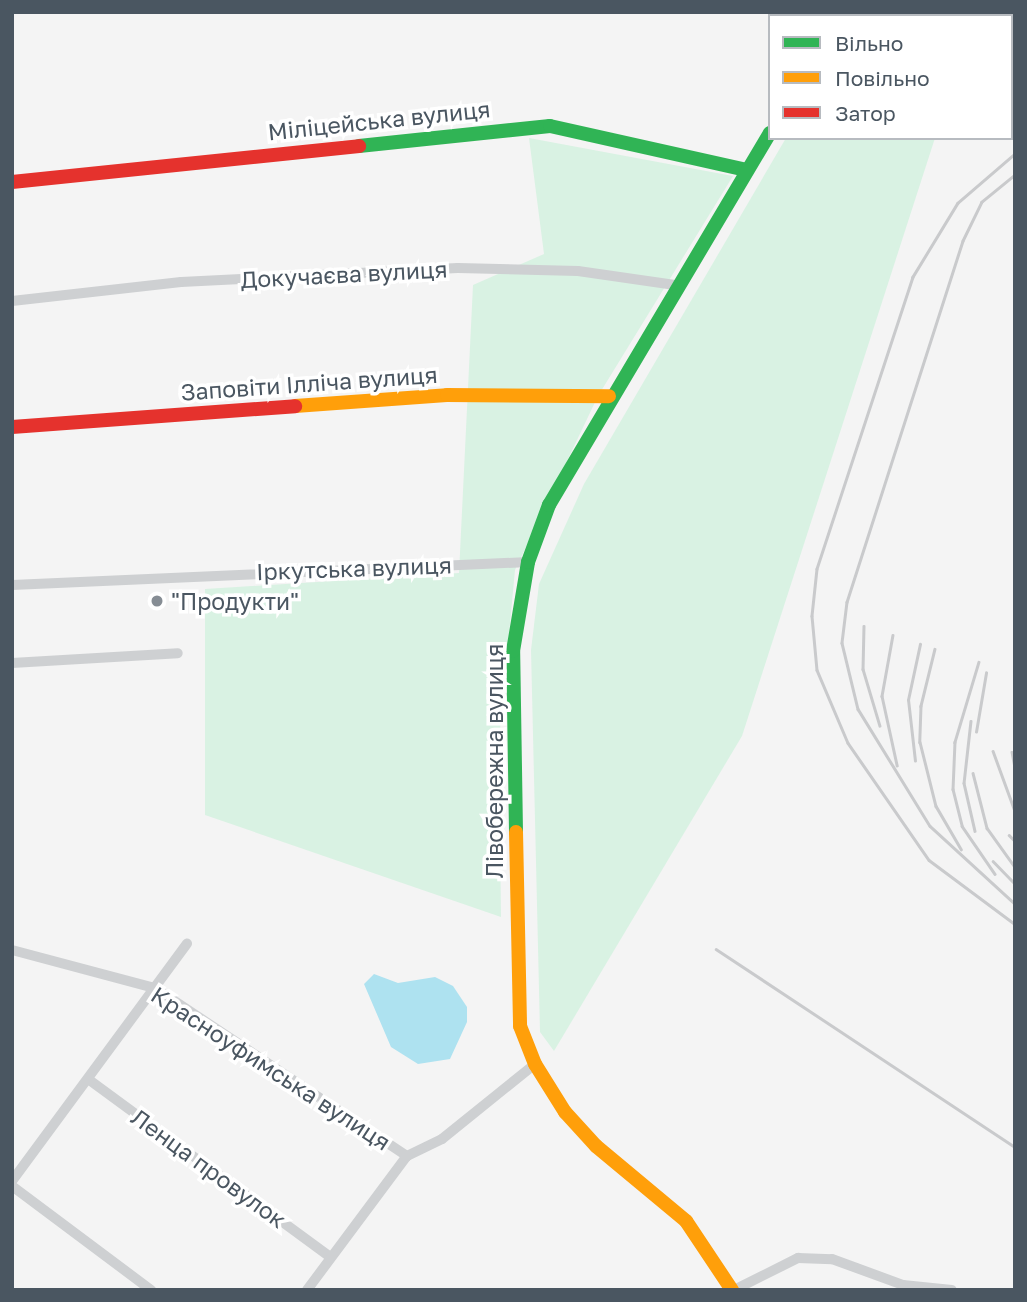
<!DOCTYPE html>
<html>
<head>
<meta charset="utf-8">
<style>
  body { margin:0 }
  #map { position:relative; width:1027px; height:1302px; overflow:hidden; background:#f4f4f4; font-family:"Golos Text",sans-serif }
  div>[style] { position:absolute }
  .green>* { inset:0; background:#d9f2e3 }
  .water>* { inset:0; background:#aee2f0 }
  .street>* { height:10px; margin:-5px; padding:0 5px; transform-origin:5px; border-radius:5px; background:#ced0d2 }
  .fast>* { height:14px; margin:-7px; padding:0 7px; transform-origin:7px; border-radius:7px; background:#30b455 }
  .slow>* { height:14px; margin:-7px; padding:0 7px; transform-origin:7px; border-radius:7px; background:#ff9f0a }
  .jam>* { height:14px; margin:-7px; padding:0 7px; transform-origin:7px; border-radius:7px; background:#e5322d }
  .rail>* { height:2.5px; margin:-1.25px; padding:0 1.25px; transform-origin:1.25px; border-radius:1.25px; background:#c9cacc }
  .dots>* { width:19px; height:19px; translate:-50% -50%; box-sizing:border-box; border:4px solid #fff; border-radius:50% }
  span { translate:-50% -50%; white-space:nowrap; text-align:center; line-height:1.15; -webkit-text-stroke:7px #fff; paint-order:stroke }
  .street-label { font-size:23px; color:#4a5661 }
  .poi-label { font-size:23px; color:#4a5661 }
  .left { translate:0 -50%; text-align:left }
  .frame { position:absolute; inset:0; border:14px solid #4a5661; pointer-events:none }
  .legend { position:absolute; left:768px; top:14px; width:245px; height:126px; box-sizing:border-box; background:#fff; border:2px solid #b7bbc0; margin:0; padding:9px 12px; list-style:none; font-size:21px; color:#4a5661 }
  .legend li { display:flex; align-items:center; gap:14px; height:35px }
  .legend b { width:35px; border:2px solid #b7bbc0 }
</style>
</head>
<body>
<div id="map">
  <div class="green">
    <div style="clip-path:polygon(529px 138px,733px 176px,598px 396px,515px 570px,499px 741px,501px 917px,205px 815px,205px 589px,459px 573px,473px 285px,544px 254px)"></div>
    <div style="clip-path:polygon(786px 138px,935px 138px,742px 736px,554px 1051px,540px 1032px,531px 650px,539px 584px,584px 484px)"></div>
  </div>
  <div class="water">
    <div style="clip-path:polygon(374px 974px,398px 983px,435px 977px,453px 986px,467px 1007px,467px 1022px,450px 1059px,418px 1064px,391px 1047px,364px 984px)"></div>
  </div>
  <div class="street">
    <div style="left:12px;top:301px;width:170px;rotate:-6.4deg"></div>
    <div style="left:181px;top:282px;width:277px;rotate:-2.9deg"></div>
    <div style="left:458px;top:268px;width:120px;rotate:1.4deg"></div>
    <div style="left:578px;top:271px;width:98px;rotate:8.2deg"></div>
    <div style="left:12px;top:585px;width:517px;rotate:-2.55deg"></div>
    <div style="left:12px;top:663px;width:166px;rotate:-3.4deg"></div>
    <div style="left:12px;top:950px;width:148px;rotate:14.9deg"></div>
    <div style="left:155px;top:988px;width:303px;rotate:33.7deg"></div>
    <div style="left:88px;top:1079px;width:300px;rotate:36.3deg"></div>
    <div style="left:12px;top:1181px;width:295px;rotate:-53.6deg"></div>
    <div style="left:12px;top:1186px;width:174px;rotate:36.8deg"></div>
    <div style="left:307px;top:1290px;width:167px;rotate:-53.3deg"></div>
    <div style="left:407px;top:1156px;width:39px;rotate:-26deg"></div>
    <div style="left:442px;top:1139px;width:119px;rotate:-38.9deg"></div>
    <div style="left:734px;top:1290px;width:72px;rotate:-26.6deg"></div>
    <div style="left:798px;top:1258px;width:34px;rotate:2deg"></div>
    <div style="left:832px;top:1259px;width:76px;rotate:20.1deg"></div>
    <div style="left:903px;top:1285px;width:49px;rotate:5.8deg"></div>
  </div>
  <div class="fast">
    <div style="left:359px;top:146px;width:192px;rotate:-6deg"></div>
    <div style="left:550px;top:126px;width:202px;rotate:12.6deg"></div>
    <div style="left:516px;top:832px;width:181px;rotate:-90.9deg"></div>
    <div style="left:513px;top:651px;width:90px;rotate:-80.4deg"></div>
    <div style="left:528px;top:562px;width:61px;rotate:-69.8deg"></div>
    <div style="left:549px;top:505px;width:433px;rotate:-59.3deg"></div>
  </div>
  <div class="slow">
    <div style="left:842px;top:16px;width:5px;rotate:-53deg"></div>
    <div style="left:295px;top:406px;width:152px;rotate:-4.1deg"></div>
    <div style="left:447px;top:395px;width:162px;rotate:0.4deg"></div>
    <div style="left:516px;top:832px;width:194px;rotate:88.8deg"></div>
    <div style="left:520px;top:1026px;width:41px;rotate:68.5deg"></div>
    <div style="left:535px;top:1064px;width:57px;rotate:58deg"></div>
    <div style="left:565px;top:1112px;width:46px;rotate:47.6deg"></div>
    <div style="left:596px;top:1146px;width:117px;rotate:39.8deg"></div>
    <div style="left:686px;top:1221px;width:83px;rotate:56.3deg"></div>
  </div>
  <div class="jam">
    <div style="left:12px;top:182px;width:349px;rotate:-5.9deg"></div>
    <div style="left:12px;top:427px;width:284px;rotate:-4.2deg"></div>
  </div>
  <div class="rail">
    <div style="left:1015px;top:154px;width:75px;rotate:139.3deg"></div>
    <div style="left:958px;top:203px;width:87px;rotate:121.3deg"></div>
    <div style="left:913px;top:277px;width:307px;rotate:108.2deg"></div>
    <div style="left:817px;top:569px;width:47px;rotate:96.1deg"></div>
    <div style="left:812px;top:616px;width:54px;rotate:84.7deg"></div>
    <div style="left:817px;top:670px;width:79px;rotate:67deg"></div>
    <div style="left:848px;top:743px;width:142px;rotate:55.3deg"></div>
    <div style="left:929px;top:860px;width:107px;rotate:36.7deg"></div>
    <div style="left:1015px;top:175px;width:43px;rotate:140.7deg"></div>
    <div style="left:982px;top:202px;width:43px;rotate:116deg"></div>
    <div style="left:963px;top:241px;width:379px;rotate:107.8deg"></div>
    <div style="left:847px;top:602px;width:41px;rotate:97deg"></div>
    <div style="left:842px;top:643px;width:68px;rotate:76.4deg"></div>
    <div style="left:858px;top:709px;width:137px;rotate:58.4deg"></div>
    <div style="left:930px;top:826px;width:115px;rotate:42.5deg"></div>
    <div style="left:864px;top:626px;width:43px;rotate:91.3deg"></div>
    <div style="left:863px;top:669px;width:59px;rotate:73.4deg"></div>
    <div style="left:893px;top:635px;width:62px;rotate:100.2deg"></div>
    <div style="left:882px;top:696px;width:71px;rotate:77.7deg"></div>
    <div style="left:935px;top:649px;width:59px;rotate:103.8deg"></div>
    <div style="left:921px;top:706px;width:36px;rotate:92deg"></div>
    <div style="left:920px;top:742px;width:66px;rotate:76deg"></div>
    <div style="left:936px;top:806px;width:50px;rotate:59.8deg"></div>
    <div style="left:979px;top:662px;width:84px;rotate:106.7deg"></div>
    <div style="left:955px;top:742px;width:47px;rotate:92.4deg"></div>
    <div style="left:953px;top:789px;width:38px;rotate:76deg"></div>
    <div style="left:962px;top:826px;width:58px;rotate:55.5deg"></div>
    <div style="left:971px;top:721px;width:62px;rotate:96.4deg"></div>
    <div style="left:964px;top:783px;width:49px;rotate:77.1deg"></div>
    <div style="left:976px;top:732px;width:60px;rotate:-80.4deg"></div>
    <div style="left:993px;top:751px;width:64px;rotate:69.9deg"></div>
    <div style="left:1012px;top:752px;width:15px;rotate:79deg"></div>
    <div style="left:915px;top:761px;width:61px;rotate:-96.5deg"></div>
    <div style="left:908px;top:700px;width:57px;rotate:-77.9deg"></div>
    <div style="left:973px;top:773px;width:57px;rotate:75.7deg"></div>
    <div style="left:987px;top:828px;width:48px;rotate:54.3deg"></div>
    <div style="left:1009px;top:835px;width:8px;rotate:45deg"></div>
    <div style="left:993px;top:861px;width:32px;rotate:46deg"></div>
    <div style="left:716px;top:949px;width:359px;rotate:33.5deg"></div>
  </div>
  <div class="dots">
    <div style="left:157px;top:601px;background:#868d94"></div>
  </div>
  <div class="street-label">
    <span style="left:379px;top:120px;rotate:-6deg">Міліцейська вулиця</span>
    <span style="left:344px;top:274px;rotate:-3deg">Докучаєва вулиця</span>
    <span style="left:309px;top:383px;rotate:-4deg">Заповіти Ілліча вулиця</span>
    <span style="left:354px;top:568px;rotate:-2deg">Іркутська вулиця</span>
    <span style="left:494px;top:761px;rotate:-90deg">Лівобережна вулиця</span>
    <span style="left:271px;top:1068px;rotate:33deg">Красноуфимська вулиця</span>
    <span style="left:209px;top:1168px;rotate:36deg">Ленца провулок</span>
  </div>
  <div class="poi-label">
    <span class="left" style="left:171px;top:601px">"Продукти"</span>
  </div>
  <div class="frame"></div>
  <ul class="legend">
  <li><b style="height:9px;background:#30b455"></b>Вільно</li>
  <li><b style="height:9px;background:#ff9f0a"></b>Повільно</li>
  <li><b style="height:9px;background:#e5322d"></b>Затор</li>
  </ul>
</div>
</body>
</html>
